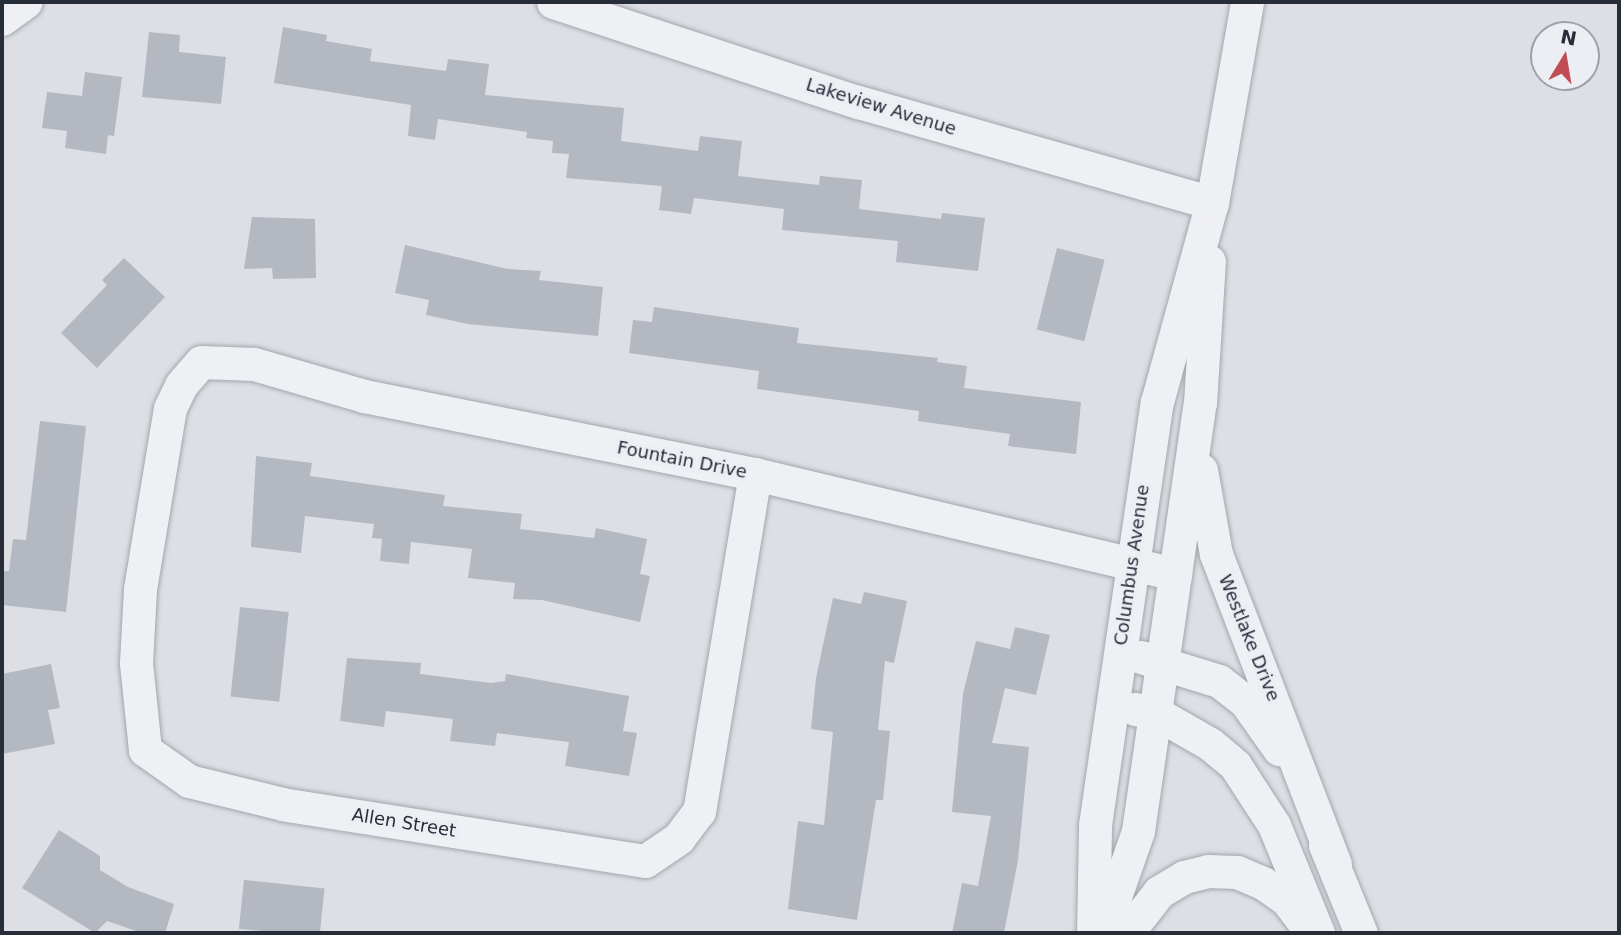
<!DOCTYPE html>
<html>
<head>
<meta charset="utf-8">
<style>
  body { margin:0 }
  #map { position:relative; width:1621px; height:935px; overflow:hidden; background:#dddfe5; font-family:"DejaVu Sans",sans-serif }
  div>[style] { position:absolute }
  .building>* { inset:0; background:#b4b8c1; transform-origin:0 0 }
  .roads { filter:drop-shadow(0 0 2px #a3a6ae) drop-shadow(0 0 2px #a3a6ae) }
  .minor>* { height:33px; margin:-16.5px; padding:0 16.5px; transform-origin:16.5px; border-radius:16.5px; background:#eff0f4 }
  span { translate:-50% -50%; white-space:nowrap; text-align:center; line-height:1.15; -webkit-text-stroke:7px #eceef3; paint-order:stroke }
  .street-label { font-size:18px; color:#282d3a }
  .frame { position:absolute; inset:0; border:4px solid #282d3a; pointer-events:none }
  .north { position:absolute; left:1530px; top:21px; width:70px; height:70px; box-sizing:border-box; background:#eceef3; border:2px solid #9ea1a9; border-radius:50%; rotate:11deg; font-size:19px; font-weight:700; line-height:28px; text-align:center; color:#282d3a }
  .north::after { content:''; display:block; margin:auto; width:24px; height:32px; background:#c04c54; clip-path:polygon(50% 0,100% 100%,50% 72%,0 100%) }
</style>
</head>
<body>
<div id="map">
  <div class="building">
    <div style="clip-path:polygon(283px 27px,327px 35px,326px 41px,372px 49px,370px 61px,446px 71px,448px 59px,489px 64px,485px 95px,624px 108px,621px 141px,698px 151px,700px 136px,742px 141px,738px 176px,819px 185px,820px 176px,862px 180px,859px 209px,941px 219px,942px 213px,985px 218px,978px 271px,896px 262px,898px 241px,782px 230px,784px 209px,694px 198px,691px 214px,659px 210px,662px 186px,566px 178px,569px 154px,552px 153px,553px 141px,526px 138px,527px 132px,438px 119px,435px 140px,408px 136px,411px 105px,274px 83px)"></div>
    <div style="clip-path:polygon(149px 32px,180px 35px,179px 52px,226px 57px,221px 104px,142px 97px)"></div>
    <div style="clip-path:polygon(85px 72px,122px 77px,114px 136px,108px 135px,106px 154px,65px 148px,67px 131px,42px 128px,47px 92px,82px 96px)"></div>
    <div style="clip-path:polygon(252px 217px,315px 219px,316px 278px,273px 279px,272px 268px,244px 269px)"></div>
    <div style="clip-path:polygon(405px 245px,508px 269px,541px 271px,539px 280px,603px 287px,598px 336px,468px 324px,426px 315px,429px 300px,395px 293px)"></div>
    <div style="left:1057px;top:248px;width:49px;height:84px;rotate:14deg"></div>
    <div style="clip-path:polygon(124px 258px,165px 297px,97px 368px,61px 333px,107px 285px,102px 280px)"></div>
    <div style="clip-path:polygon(654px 307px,799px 328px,797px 343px,938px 358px,937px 362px,967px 366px,964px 388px,1081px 402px,1076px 454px,1008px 446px,1010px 434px,918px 421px,919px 411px,757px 389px,759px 371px,629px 353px,633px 320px,652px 322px)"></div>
    <div style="clip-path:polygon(40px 421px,86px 426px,66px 612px,2px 605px,4px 571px,9px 571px,13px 539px,26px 540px)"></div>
    <div style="clip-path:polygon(256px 456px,312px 463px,310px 476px,445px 495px,443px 506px,522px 514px,520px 529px,594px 538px,596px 528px,647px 539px,640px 574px,650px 576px,640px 622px,542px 600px,513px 599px,515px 583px,468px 578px,472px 549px,411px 542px,409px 564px,380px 561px,382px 539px,372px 538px,374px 524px,305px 516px,301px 553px,251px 547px)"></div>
    <div style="clip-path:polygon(864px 592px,907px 601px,894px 663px,885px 661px,878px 730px,890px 731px,883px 800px,876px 800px,857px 920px,788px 909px,798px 821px,824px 825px,833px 732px,811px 729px,816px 678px,833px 598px,861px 604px)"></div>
    <div style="left:240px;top:607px;width:49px;height:90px;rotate:6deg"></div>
    <div style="clip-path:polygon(1015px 627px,1050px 635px,1036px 695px,1005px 688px,992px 743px,1029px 747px,1018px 860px,1004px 933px,952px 933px,962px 883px,978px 886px,991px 816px,952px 812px,963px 694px,976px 641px,1010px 649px)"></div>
    <div style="clip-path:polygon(347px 658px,421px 663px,420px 674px,491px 683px,505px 681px,506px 674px,629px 696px,623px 731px,637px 733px,629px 776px,565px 766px,569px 742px,497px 733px,495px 746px,450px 741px,453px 719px,386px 711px,384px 727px,340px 721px)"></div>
    <div style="clip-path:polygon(51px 664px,60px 708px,48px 710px,55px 744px,2px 754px,2px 674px)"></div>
    <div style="clip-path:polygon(59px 830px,100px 856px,100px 870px,128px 887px,174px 904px,165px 933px,142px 933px,107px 921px,95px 933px,22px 888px)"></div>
    <div style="left:244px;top:880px;width:81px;height:49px;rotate:6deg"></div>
  </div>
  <div class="roads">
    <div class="minor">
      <div style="left:553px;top:2px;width:321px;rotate:18.2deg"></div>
      <div style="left:858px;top:102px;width:368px;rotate:15.9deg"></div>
      <div style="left:2px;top:19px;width:29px;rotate:-36deg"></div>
      <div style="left:1201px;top:470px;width:85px;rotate:79.9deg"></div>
      <div style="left:1216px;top:554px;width:332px;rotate:69deg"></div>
      <div style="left:755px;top:474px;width:342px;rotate:99.4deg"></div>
      <div style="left:699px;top:811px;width:34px;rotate:127deg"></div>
      <div style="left:679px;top:838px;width:41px;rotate:145.9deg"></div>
      <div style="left:645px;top:861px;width:366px;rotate:-171.1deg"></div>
      <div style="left:283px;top:804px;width:97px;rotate:-166.3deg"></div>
      <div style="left:189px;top:781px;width:54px;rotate:-144.8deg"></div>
      <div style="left:145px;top:750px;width:87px;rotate:-95.9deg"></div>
      <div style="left:136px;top:663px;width:74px;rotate:-86.9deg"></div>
      <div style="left:140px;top:589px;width:183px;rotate:-80.6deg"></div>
      <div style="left:170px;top:408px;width:25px;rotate:-64deg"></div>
      <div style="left:181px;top:385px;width:30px;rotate:-49deg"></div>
      <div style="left:201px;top:362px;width:53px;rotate:2.2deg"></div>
      <div style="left:254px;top:364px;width:115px;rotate:16.2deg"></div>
      <div style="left:364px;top:396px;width:399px;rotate:11.3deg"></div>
      <div style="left:755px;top:474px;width:432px;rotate:13.4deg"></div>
      <div style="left:1141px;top:657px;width:82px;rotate:17.1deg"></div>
      <div style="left:1219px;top:681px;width:33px;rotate:38deg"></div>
      <div style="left:1245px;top:701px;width:59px;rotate:54.7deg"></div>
      <div style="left:1135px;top:709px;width:21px;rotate:11deg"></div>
      <div style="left:1156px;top:713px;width:62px;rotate:29.9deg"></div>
      <div style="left:1210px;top:744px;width:33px;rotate:40deg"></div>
      <div style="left:1235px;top:765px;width:72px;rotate:57deg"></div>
      <div style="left:1274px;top:825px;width:117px;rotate:67.8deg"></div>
      <div style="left:1325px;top:845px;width:95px;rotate:67.8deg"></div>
      <div style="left:1103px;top:931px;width:106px;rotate:-70.7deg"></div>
      <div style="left:1138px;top:831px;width:432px;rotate:-81.8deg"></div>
      <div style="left:1200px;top:403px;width:142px;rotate:-86.4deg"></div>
      <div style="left:1093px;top:933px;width:108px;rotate:-88.9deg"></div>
      <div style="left:1095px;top:825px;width:428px;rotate:-81.7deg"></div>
      <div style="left:1157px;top:402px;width:206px;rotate:-74.6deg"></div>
      <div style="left:1212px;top:203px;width:204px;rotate:-80.1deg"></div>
      <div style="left:1127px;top:933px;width:52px;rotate:-52deg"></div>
      <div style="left:1159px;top:892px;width:29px;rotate:-31deg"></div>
      <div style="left:1184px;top:877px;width:25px;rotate:-14deg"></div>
      <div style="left:1208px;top:871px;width:29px;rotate:2deg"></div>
      <div style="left:1237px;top:872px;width:28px;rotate:23deg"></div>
      <div style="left:1263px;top:883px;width:29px;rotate:35deg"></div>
      <div style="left:1287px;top:900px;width:31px;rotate:53deg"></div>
    </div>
  </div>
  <div class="street-label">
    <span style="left:881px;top:107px;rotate:17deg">Lakeview Avenue</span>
    <span style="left:682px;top:460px;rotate:11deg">Fountain Drive</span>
    <span style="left:1132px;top:565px;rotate:-82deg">Columbus Avenue</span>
    <span style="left:1249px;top:638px;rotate:68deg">Westlake Drive</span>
    <span style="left:404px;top:823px;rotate:9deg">Allen Street</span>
  </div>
  <div class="frame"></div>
  <div class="north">N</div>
</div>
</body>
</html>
